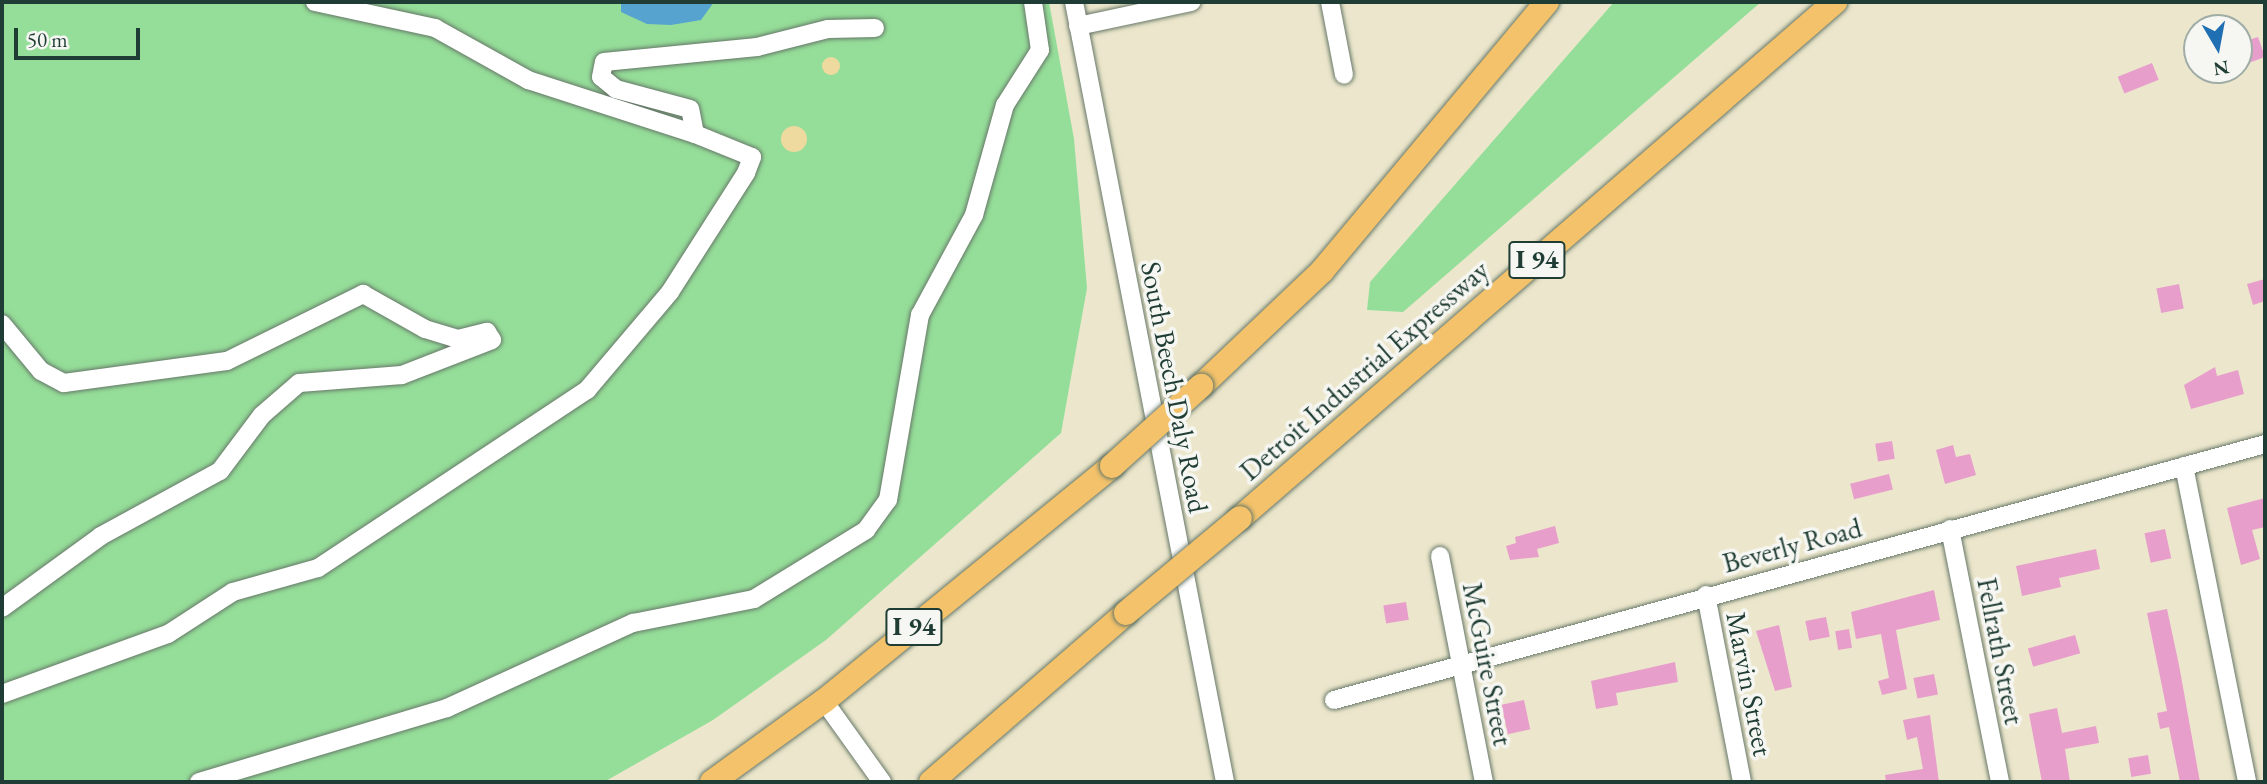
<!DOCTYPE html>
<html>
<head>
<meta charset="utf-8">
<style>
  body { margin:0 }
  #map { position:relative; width:2267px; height:784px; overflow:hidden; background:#ece7cc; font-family:"EB Garamond",serif }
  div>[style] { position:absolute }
  .green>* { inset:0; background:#95de99 }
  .sand>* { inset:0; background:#eeda9e }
  .round { border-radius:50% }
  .water>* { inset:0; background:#56a3cf }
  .building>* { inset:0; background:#e79ecb; transform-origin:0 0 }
  .roads { filter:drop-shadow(0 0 2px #677869) drop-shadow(0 0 2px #677869) }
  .minor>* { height:18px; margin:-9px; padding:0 9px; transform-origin:9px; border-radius:9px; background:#fff }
  .highway>* { height:24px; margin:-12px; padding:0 12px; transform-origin:12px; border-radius:12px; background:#f3c26a }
  .bridges { filter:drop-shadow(0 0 2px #677869) drop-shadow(0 0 2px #677869) }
  .highway-bridge>* { height:24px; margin:-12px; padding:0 12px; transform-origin:12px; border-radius:12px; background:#f3c26a }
  span { translate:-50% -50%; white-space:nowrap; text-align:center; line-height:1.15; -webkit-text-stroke:7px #f6f6f2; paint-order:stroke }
  .shield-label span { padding:2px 5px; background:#f6f6f2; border:2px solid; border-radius:5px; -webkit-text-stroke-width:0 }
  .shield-label { font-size:26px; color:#1f3d34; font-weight:700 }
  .street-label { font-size:28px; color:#1f3d34 }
  .frame { position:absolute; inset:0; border:4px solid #1f3d34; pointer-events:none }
  .north { position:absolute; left:2183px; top:14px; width:70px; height:70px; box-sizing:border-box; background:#f6f6f2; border:2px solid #a0aca6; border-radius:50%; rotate:170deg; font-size:19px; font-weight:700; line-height:28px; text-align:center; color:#1f3d34 }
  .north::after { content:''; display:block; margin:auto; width:24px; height:32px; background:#1f6fb2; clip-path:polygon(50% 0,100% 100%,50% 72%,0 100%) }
  .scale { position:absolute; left:14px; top:28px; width:126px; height:32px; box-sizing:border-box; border:4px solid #1f3d34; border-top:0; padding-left:9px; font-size:21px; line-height:24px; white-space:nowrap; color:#1f3d34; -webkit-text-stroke:5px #f6f6f2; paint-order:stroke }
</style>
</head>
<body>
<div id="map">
  <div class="green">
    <div style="clip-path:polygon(2px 2px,1049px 2px,1074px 139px,1087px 288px,1061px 433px,826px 640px,713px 720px,604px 782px,2px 782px)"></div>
    <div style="clip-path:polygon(1614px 2px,1761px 2px,1403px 312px,1367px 310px,1370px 282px)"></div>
  </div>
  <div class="sand">
    <div class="round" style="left:822px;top:57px;width:18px;height:18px"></div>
    <div class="round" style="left:781px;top:126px;width:26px;height:26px"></div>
  </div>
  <div class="water">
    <div style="clip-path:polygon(714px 2px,701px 20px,671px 25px,647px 24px,621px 12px,621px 2px)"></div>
  </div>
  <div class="building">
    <div style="clip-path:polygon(2258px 37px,2265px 57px,2243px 65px,2239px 43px)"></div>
    <div style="left:2152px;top:63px;width:18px;height:37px;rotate:68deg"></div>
    <div style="clip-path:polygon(2265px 279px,2265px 301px,2253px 305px,2247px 284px)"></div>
    <div style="left:2179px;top:284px;width:25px;height:23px;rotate:79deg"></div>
    <div style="clip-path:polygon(2215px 367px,2217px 376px,2238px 370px,2244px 394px,2191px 409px,2184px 385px)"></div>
    <div style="left:1892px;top:441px;width:18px;height:17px;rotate:81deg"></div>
    <div style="clip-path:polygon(1953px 445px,1956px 457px,1970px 454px,1976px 475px,1945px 484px,1936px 450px)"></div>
    <div style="left:1889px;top:474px;width:16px;height:40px;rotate:76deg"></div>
    <div style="clip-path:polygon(2265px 498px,2265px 527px,2252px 530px,2260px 559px,2241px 565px,2227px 508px)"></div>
    <div style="clip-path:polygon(1555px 526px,1559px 543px,1537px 549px,1539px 557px,1510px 560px,1506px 546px,1516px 543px,1515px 537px)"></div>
    <div style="left:2165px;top:529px;width:30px;height:21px;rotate:78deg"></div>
    <div style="clip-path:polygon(2096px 549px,2100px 569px,2059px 578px,2061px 587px,2022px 596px,2016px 566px)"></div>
    <div style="clip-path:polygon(1934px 590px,1940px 620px,1896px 630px,1907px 689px,1882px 695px,1878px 681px,1889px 678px,1881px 634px,1856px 639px,1851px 612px)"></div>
    <div style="left:1406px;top:602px;width:18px;height:23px;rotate:81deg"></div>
    <div style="clip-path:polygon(2167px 609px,2179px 665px,2200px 782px,2180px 782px,2169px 727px,2160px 729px,2157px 713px,2167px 711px,2147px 613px)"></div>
    <div style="left:1826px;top:617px;width:20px;height:21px;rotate:79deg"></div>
    <div style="clip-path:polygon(1779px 625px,1792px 687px,1775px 691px,1756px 631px)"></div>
    <div style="left:1849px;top:629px;width:19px;height:14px;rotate:81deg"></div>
    <div style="left:2075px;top:635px;width:19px;height:49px;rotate:74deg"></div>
    <div style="clip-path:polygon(1675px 662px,1678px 682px,1616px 693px,1618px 705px,1596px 709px,1591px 681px)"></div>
    <div style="left:1934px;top:674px;width:21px;height:21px;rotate:79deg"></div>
    <div style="left:1524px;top:700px;width:30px;height:23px;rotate:78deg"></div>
    <div style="clip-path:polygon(2057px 708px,2062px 733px,2096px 726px,2099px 743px,2065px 749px,2070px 782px,2042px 782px,2029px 714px)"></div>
    <div style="clip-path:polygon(1930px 715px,1939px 782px,1886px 782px,1885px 775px,1923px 769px,1917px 737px,1907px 740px,1903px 720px)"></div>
    <div style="left:2148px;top:755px;width:19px;height:20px;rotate:81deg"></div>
  </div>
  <div class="roads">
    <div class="minor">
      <div style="left:315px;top:2px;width:123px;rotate:12.2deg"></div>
      <div style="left:435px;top:28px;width:107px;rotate:29.2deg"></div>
      <div style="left:528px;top:80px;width:176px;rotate:17.9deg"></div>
      <div style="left:695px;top:134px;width:25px;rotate:-101deg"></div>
      <div style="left:690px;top:109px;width:77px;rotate:-164.9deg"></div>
      <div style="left:616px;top:89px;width:19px;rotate:-141deg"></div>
      <div style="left:601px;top:77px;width:15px;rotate:-79deg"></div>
      <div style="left:604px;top:62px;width:154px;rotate:-5.6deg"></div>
      <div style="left:757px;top:47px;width:73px;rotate:-14.2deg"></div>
      <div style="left:828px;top:29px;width:47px;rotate:-1.2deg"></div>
      <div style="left:1074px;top:2px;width:794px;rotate:79.04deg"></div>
      <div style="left:1330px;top:2px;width:74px;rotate:79.1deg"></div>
      <div style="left:1078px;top:26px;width:116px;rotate:-12deg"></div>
      <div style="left:2px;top:324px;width:61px;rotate:50.3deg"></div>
      <div style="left:41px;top:371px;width:26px;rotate:28deg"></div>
      <div style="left:64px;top:383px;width:164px;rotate:-7.7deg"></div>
      <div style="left:227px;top:361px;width:152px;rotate:-26.2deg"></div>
      <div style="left:363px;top:294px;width:71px;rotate:29.4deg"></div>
      <div style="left:425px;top:329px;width:34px;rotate:17deg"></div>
      <div style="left:458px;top:339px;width:30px;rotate:-14deg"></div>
      <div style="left:487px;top:332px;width:9px;rotate:58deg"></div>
      <div style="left:492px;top:340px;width:97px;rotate:158.7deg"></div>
      <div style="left:402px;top:375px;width:103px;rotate:175.6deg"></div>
      <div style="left:299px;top:383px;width:49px;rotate:139.1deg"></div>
      <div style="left:262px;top:415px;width:70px;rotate:126.9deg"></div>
      <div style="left:220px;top:471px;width:136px;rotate:151.4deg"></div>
      <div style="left:101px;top:536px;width:122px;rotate:144deg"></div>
      <div style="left:2184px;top:466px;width:322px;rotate:78.7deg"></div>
      <div style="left:1950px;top:529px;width:258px;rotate:78.8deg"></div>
      <div style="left:1440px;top:556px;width:230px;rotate:79deg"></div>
      <div style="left:1706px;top:595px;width:190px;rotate:79.1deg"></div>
      <div style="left:2px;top:694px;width:177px;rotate:-19.9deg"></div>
      <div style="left:168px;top:634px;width:77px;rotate:-32.9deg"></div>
      <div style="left:233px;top:592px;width:88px;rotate:-15.8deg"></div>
      <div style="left:318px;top:568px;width:323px;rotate:-33.5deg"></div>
      <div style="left:587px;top:390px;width:128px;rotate:-49.7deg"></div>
      <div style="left:670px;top:292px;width:141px;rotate:-57.4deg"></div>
      <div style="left:746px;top:173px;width:17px;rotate:-69deg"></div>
      <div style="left:752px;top:157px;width:61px;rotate:-158deg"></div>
      <div style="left:1334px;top:700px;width:966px;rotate:-15.37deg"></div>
      <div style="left:824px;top:701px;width:100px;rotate:54.4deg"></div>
      <div style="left:199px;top:782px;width:259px;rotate:-16.6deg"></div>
      <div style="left:447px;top:708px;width:205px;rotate:-24.6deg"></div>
      <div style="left:633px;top:623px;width:123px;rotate:-11.2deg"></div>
      <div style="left:754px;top:599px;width:132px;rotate:-31.6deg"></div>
      <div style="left:866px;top:530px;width:37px;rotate:-54deg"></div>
      <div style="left:888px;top:500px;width:188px;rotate:-80.2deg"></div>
      <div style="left:920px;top:315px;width:114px;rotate:-61.6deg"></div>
      <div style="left:974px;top:215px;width:114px;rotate:-74.3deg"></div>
      <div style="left:1005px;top:105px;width:65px;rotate:-57.5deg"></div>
      <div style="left:1040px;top:50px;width:49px;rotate:-98.3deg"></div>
    </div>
    <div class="highway">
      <div style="left:1201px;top:386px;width:167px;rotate:-43.5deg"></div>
      <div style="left:1322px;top:271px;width:351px;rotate:-50.1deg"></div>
      <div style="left:1240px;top:518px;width:788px;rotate:-40.93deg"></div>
      <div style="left:712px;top:782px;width:138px;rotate:-35.9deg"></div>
      <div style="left:824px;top:701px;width:372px;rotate:-39.2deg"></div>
      <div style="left:931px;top:782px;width:258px;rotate:-40.9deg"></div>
    </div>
  </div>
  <div class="bridges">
    <div class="highway-bridge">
      <div style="left:1112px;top:466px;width:120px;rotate:-42deg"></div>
      <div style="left:1126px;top:613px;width:148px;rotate:-39.8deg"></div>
    </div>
  </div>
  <div class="shield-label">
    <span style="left:1537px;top:260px">I 94</span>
    <span style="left:914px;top:627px">I 94</span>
  </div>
  <div class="street-label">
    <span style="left:1364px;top:370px;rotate:-41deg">Detroit Industrial Expressway</span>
    <span style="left:1175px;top:387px;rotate:79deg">South Beech Daly Road</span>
    <span style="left:1792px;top:545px;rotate:-15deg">Beverly Road</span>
    <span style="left:2001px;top:651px;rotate:79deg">Fellrath Street</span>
    <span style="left:1488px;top:664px;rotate:79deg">McGuire Street</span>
    <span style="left:1750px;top:684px;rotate:79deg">Marvin Street</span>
  </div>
  <div class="frame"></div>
  <div class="north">N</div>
  <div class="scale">50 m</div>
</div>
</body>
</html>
